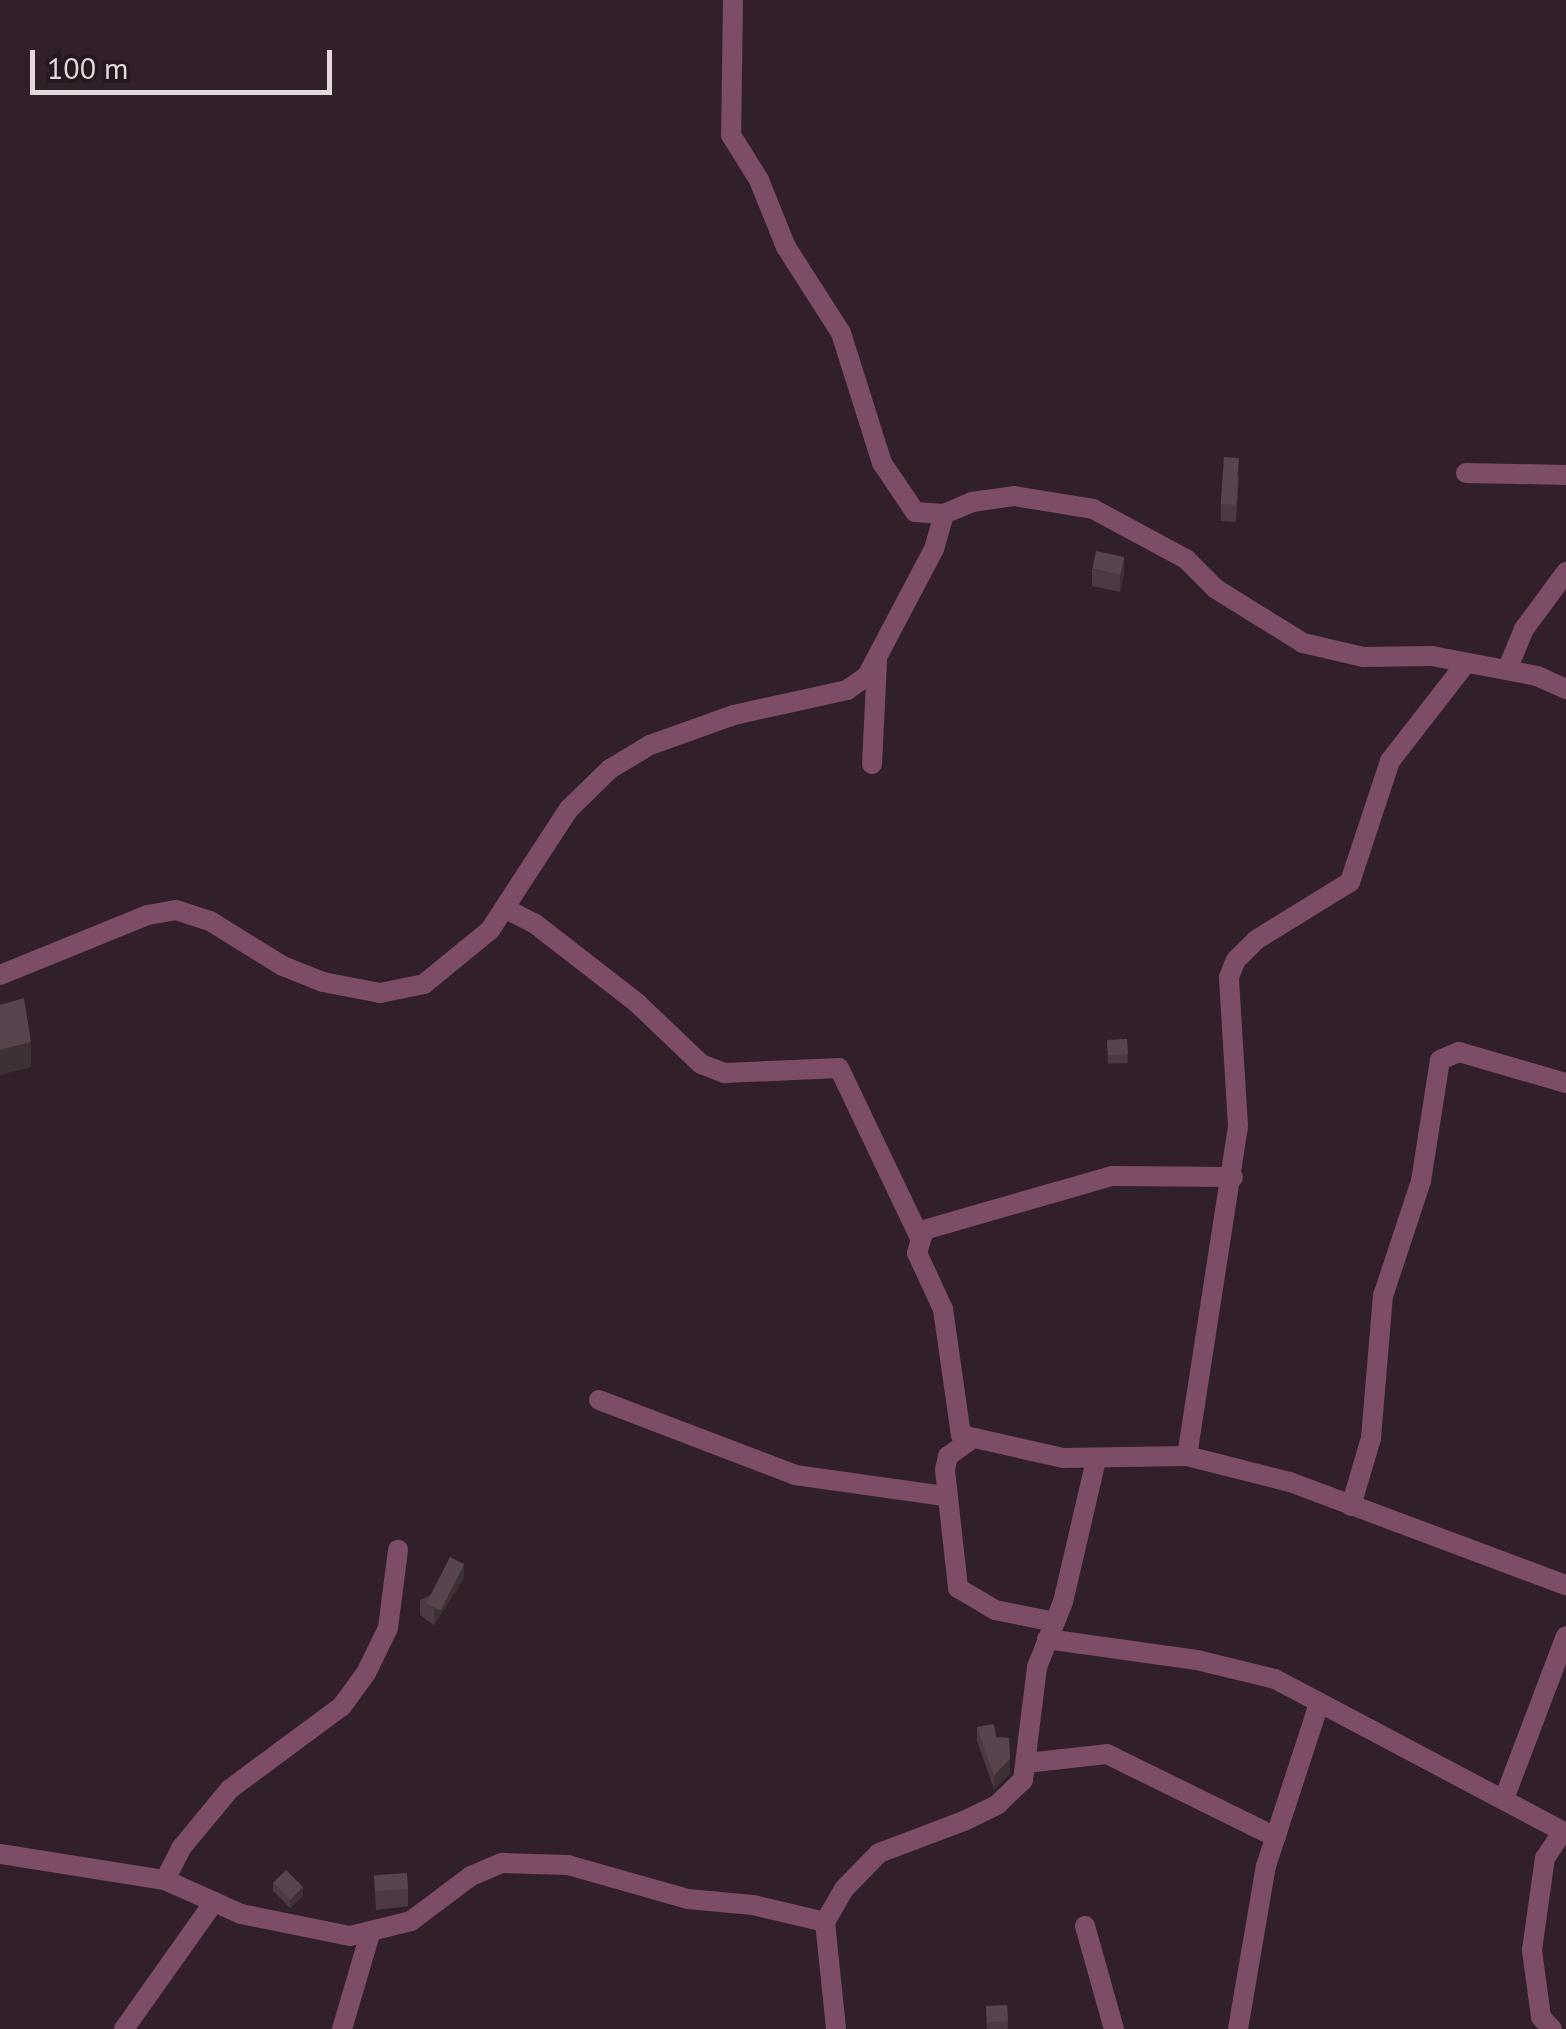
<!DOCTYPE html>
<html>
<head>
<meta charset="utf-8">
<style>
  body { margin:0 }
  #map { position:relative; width:1566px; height:2029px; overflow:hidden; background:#31202a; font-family:"PT Sans",sans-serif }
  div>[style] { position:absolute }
  .street>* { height:20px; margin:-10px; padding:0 10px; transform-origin:10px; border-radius:10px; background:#7d4c67 }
  .wall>* { inset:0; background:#4b3a43; transform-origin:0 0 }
  .shaded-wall>* { inset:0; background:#3d3037 }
  .building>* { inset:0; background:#57444e; transform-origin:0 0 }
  span { translate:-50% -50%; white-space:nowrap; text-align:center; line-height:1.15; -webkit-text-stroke:8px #271720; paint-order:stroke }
  .scale { position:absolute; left:30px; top:50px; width:302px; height:45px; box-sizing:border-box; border:5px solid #e4d8de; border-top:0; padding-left:12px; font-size:30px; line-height:35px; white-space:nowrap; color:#e4d8de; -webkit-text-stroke:8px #271720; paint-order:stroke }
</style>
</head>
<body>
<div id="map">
  <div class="street">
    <div style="left:733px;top:0;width:135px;rotate:90.8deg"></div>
    <div style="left:731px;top:135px;width:53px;rotate:58.1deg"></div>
    <div style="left:759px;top:180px;width:72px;rotate:68.1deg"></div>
    <div style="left:786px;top:247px;width:102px;rotate:57.4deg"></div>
    <div style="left:841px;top:333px;width:136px;rotate:72.5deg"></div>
    <div style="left:882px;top:463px;width:59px;rotate:56deg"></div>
    <div style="left:915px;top:512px;width:29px;rotate:4deg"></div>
    <div style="left:944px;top:514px;width:30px;rotate:-23deg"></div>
    <div style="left:972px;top:502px;width:42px;rotate:-8.1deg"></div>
    <div style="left:1014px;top:496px;width:80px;rotate:9.3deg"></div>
    <div style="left:1093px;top:509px;width:106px;rotate:28.3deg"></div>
    <div style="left:1186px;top:559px;width:42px;rotate:45deg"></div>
    <div style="left:1216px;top:589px;width:102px;rotate:31.8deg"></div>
    <div style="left:1303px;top:643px;width:62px;rotate:13.1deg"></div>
    <div style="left:1363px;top:657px;width:69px;rotate:-0.8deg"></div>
    <div style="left:1432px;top:656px;width:107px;rotate:10.8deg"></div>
    <div style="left:1537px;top:676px;width:32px;rotate:24deg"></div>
    <div style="left:1466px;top:473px;width:100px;rotate:1.1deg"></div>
    <div style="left:1507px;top:670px;width:44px;rotate:-67.5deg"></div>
    <div style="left:1524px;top:629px;width:71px;rotate:-53.6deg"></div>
    <div style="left:872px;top:764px;width:104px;rotate:-87.2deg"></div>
    <div style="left:506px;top:909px;width:31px;rotate:27deg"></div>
    <div style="left:534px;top:923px;width:130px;rotate:37.8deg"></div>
    <div style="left:637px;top:1003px;width:88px;rotate:43.6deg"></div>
    <div style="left:701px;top:1064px;width:26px;rotate:21deg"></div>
    <div style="left:725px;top:1073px;width:114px;rotate:-2.5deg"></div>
    <div style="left:839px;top:1068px;width:186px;rotate:64.5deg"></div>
    <div style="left:0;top:975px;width:160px;rotate:-22.1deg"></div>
    <div style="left:148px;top:915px;width:28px;rotate:-10deg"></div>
    <div style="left:176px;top:910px;width:36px;rotate:18deg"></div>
    <div style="left:210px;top:921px;width:86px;rotate:31.7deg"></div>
    <div style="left:283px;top:966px;width:43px;rotate:21.8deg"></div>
    <div style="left:323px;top:982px;width:58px;rotate:10.9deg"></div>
    <div style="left:380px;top:993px;width:45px;rotate:-11.6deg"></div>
    <div style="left:424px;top:984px;width:85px;rotate:-39.3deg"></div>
    <div style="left:490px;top:930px;width:145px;rotate:-56.9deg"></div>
    <div style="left:569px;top:809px;width:57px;rotate:-44.3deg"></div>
    <div style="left:610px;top:769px;width:47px;rotate:-31deg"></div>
    <div style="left:650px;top:745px;width:89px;rotate:-19.7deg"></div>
    <div style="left:734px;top:715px;width:116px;rotate:-12.5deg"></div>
    <div style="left:847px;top:690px;width:24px;rotate:-35deg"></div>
    <div style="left:867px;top:676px;width:144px;rotate:-62.2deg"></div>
    <div style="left:934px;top:549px;width:36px;rotate:-74deg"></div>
    <div style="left:1233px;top:1177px;width:121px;rotate:-179.5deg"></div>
    <div style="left:1112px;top:1176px;width:196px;rotate:164deg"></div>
    <div style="left:924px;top:1230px;width:24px;rotate:107deg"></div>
    <div style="left:917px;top:1253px;width:62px;rotate:65.1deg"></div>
    <div style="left:943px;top:1309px;width:127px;rotate:81.9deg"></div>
    <div style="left:961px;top:1435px;width:105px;rotate:12.7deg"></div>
    <div style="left:1063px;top:1458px;width:124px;rotate:-0.9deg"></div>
    <div style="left:1187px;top:1456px;width:106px;rotate:14.2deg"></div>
    <div style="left:1290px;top:1482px;width:295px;rotate:20.5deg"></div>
    <div style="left:599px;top:1400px;width:210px;rotate:20.9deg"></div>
    <div style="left:795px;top:1475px;width:151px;rotate:8deg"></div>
    <div style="left:969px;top:1441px;width:26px;rotate:144deg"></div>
    <div style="left:948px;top:1456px;width:14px;rotate:102deg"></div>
    <div style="left:945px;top:1470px;width:119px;rotate:83.7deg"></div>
    <div style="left:958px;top:1588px;width:43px;rotate:30.7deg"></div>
    <div style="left:995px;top:1610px;width:61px;rotate:11.3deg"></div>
    <div style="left:1187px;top:1456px;width:334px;rotate:-81.2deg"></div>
    <div style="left:1238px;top:1126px;width:149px;rotate:-93.5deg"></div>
    <div style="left:1229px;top:977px;width:18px;rotate:-68deg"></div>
    <div style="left:1236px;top:960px;width:28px;rotate:-45deg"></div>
    <div style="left:1256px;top:940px;width:110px;rotate:-31.7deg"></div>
    <div style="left:1350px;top:882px;width:127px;rotate:-71.7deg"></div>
    <div style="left:1390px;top:761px;width:124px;rotate:-52.2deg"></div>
    <div style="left:1351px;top:1506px;width:71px;rotate:-73.6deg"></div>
    <div style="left:1371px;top:1438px;width:143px;rotate:-85.2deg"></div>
    <div style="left:1383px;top:1296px;width:121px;rotate:-71.7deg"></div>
    <div style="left:1421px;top:1181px;width:122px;rotate:-81.1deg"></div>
    <div style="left:1440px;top:1060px;width:21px;rotate:-23deg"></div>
    <div style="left:1459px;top:1052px;width:111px;rotate:16.2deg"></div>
    <div style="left:1047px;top:1639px;width:151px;rotate:8deg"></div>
    <div style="left:1197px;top:1660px;width:80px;rotate:13.7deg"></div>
    <div style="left:1275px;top:1679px;width:329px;rotate:27.9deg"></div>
    <div style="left:1026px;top:1763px;width:81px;rotate:-6.3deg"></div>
    <div style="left:1107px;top:1754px;width:188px;rotate:26.2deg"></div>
    <div style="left:1504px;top:1799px;width:174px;rotate:-69.2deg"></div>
    <div style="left:0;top:1854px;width:167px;rotate:9deg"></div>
    <div style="left:165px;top:1880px;width:83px;rotate:24.1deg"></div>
    <div style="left:241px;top:1914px;width:111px;rotate:11.4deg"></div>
    <div style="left:350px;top:1936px;width:63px;rotate:-13.8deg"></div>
    <div style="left:411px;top:1921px;width:75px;rotate:-36.9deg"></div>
    <div style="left:471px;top:1876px;width:34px;rotate:-23deg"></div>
    <div style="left:502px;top:1863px;width:66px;rotate:1.7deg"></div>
    <div style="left:568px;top:1865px;width:125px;rotate:15.8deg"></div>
    <div style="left:688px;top:1899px;width:65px;rotate:5.3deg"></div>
    <div style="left:753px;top:1905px;width:74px;rotate:13.3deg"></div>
    <div style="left:825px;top:1922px;width:108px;rotate:84.1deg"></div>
    <div style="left:165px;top:1880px;width:37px;rotate:-63deg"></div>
    <div style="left:182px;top:1847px;width:75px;rotate:-50.4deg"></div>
    <div style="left:230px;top:1789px;width:139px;rotate:-36.5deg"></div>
    <div style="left:342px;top:1706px;width:41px;rotate:-54deg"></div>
    <div style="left:366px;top:1673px;width:50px;rotate:-63.9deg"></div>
    <div style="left:388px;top:1628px;width:79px;rotate:-82.7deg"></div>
    <div style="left:825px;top:1922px;width:38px;rotate:-60deg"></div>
    <div style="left:844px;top:1889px;width:50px;rotate:-45.8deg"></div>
    <div style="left:879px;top:1853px;width:91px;rotate:-20.6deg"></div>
    <div style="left:964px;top:1821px;width:37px;rotate:-26deg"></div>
    <div style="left:997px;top:1805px;width:36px;rotate:-44deg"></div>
    <div style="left:1023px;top:1780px;width:114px;rotate:-82.9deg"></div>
    <div style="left:1037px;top:1667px;width:70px;rotate:-68.2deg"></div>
    <div style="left:1063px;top:1602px;width:146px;rotate:-76.9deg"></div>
    <div style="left:1085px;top:1926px;width:107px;rotate:74.3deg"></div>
    <div style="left:124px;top:2029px;width:156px;rotate:-54.7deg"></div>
    <div style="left:342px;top:2029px;width:99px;rotate:-73.6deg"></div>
    <div style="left:1238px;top:2029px;width:165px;rotate:-80.3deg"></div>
    <div style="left:1266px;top:1866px;width:167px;rotate:-71.9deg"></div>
    <div style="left:1552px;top:2029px;width:16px;rotate:-133deg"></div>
    <div style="left:1541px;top:2017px;width:68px;rotate:-97.7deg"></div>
    <div style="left:1532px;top:1950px;width:93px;rotate:-82deg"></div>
    <div style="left:1545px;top:1858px;width:32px;rotate:-56deg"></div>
  </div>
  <div class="wall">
    <div style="clip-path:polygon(1239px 475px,1236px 522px,1221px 521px,1221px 504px)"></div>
    <div style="clip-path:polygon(1092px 569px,1124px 574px,1120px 592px,1092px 586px)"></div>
    <div style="left:1127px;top:1039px;width:24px;height:20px;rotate:88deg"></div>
    <div style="clip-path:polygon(464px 1578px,434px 1625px,420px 1615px,420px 1600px)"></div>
    <div style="clip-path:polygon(977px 1727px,996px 1737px,1010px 1773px,994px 1789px,977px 1741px)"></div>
    <div style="clip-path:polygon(374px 1876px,408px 1889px,408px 1906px,376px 1910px)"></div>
    <div style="clip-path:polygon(273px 1882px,303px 1896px,290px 1908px,273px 1891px)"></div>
    <div style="left:1007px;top:2005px;width:24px;height:21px;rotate:88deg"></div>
  </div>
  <div class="shaded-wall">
    <div style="clip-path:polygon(1124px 557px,1124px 574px,1120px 592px,1120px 576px)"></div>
    <div style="clip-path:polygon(31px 1042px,31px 1067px,0 1075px,0 1050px)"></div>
    <div style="clip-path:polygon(464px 1564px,464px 1578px,434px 1625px,434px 1610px)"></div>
    <div style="clip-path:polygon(1010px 1759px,1010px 1773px,994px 1789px,994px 1775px)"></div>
    <div style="clip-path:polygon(303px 1887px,303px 1896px,290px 1908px,290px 1900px)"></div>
  </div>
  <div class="building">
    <div style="left:1224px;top:457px;width:15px;height:47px;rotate:4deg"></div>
    <div style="left:1096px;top:551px;width:29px;height:18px;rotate:12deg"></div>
    <div style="clip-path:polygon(24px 998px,31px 1042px,0 1050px,0 1005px)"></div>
    <div style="left:1127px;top:1039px;width:15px;height:20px;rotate:86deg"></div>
    <div style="left:450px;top:1557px;width:16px;height:52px;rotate:27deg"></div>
    <div style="clip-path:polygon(994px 1724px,996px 1737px,1009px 1738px,1010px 1759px,994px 1775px,977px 1727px)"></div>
    <div style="left:286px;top:1870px;width:24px;height:18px;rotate:45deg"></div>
    <div style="left:407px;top:1873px;width:16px;height:33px;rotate:86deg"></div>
    <div style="left:1007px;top:2005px;width:16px;height:21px;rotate:86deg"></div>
  </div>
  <div class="scale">100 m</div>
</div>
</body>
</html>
